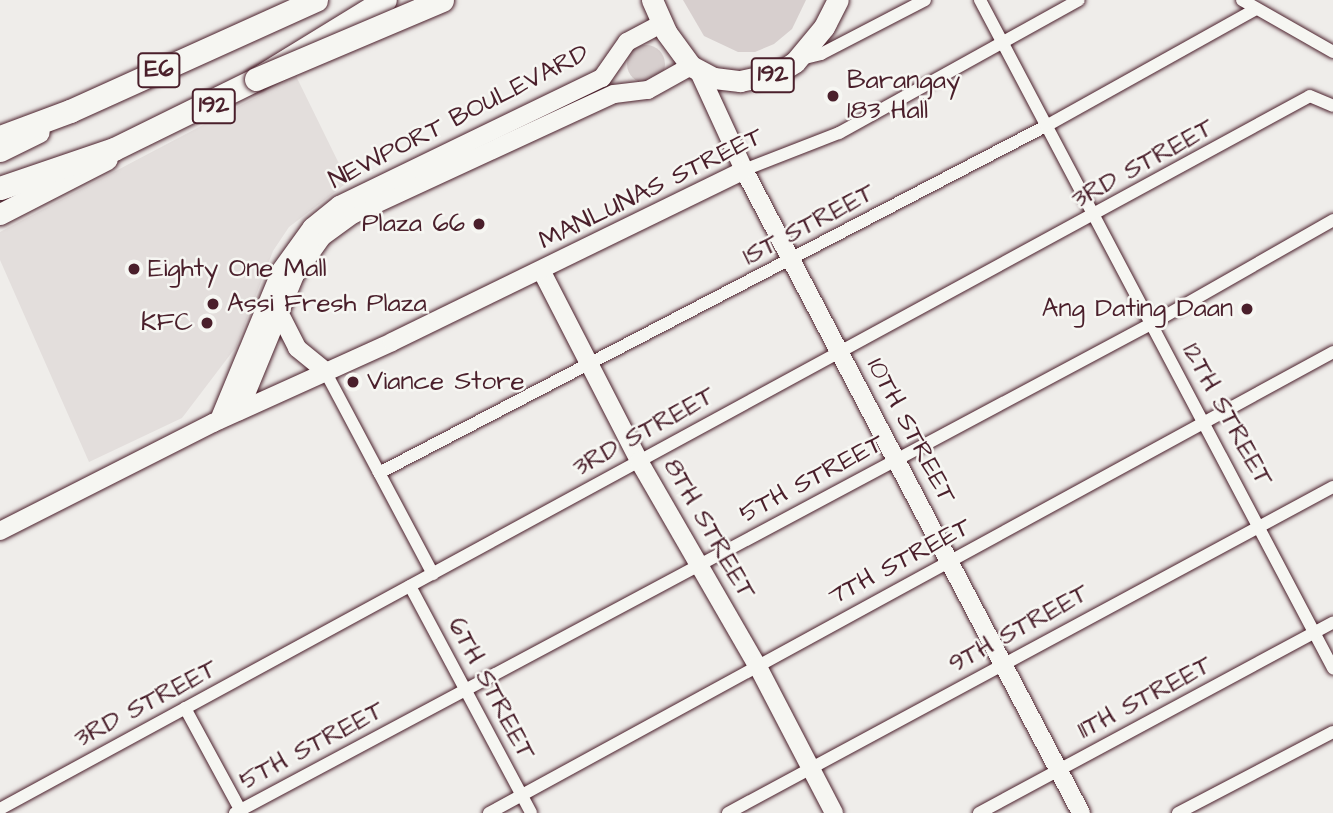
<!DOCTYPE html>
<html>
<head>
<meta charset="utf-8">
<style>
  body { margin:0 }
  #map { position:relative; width:1333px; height:813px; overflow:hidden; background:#efedea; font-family:"Architects Daughter",sans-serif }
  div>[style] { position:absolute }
  .built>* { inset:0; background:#e3dedc }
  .green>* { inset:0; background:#d7cfce }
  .round { border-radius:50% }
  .roads { filter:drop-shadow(0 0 2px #4a1f2b) drop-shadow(0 0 2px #4a1f2b) }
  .street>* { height:12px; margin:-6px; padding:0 6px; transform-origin:6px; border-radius:6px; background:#f6f6f2 }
  .secondary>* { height:18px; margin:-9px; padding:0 9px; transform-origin:9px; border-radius:9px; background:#f6f6f2 }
  .primary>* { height:21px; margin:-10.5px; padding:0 10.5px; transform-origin:10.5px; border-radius:10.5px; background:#f6f6f2 }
  .highway>* { height:23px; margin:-11.5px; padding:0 11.5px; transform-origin:11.5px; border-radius:11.5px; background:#f6f6f2 }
  .bridges { filter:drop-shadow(0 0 2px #4a1f2b) drop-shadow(0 0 2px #4a1f2b) }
  .highway-bridge>* { height:23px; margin:-11.5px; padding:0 11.5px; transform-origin:11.5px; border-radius:11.5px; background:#f6f6f2 }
  .dots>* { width:19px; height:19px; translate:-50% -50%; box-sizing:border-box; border:4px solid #f6f6f2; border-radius:50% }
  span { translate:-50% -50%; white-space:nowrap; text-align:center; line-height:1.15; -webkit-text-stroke:5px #f6f6f2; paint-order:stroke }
  .shield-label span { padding:2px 5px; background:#f6f6f2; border:2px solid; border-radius:5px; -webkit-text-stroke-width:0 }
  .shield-label { font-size:24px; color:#4a1f2b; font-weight:700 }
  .poi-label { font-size:26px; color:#4a1f2b }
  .left { translate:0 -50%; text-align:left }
  .right { translate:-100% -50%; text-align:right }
  .street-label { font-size:26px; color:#4a1f2b }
</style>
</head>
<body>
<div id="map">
  <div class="built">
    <div style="clip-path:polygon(296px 76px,348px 182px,289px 227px,273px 251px,236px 347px,182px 418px,89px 462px,0 260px,0 232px)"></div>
  </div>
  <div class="green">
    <div style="clip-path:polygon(683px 0,806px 0,792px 29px,774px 44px,755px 52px,738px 52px,704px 36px)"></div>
    <div class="round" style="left:627px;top:45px;width:38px;height:38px"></div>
  </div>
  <div class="roads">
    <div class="street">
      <div style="left:980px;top:0;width:756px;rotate:62.15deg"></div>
      <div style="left:1242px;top:0;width:105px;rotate:29.7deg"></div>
      <div style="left:797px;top:60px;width:25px;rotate:-14deg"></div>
      <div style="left:821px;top:54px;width:117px;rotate:-27.4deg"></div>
      <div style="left:744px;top:170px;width:102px;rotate:-21.3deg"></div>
      <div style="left:839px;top:133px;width:274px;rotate:-29deg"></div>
      <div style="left:325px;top:371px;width:230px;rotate:62deg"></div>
      <div style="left:379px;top:473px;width:752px;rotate:-27.49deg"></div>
      <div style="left:1046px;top:126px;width:240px;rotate:-29.1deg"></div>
      <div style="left:410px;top:586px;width:257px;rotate:61.9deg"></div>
      <div style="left:185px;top:708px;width:119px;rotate:61.5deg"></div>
      <div style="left:0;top:809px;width:1491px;rotate:-28.56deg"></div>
      <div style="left:1310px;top:96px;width:25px;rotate:23deg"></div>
      <div style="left:235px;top:813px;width:1038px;rotate:-28.1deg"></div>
      <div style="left:1151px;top:324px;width:210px;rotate:-29.7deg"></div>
      <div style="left:489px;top:813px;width:962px;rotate:-28.64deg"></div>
      <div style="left:728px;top:813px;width:687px;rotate:-28.32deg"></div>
      <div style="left:979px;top:813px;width:402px;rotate:-28.3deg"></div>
      <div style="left:1178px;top:813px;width:175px;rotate:-27.6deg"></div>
    </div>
    <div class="secondary">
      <div style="left:699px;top:72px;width:108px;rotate:65.3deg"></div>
      <div style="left:744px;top:170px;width:726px;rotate:62.34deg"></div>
      <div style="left:541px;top:270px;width:215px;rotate:62.8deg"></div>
      <div style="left:639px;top:461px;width:236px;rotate:60deg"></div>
      <div style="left:757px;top:665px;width:167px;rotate:62.5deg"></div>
      <div style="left:281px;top:316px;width:36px;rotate:63deg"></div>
      <div style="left:297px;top:348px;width:36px;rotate:39deg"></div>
      <div style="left:239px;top:411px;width:147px;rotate:-67.6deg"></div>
      <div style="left:295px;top:275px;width:47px;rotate:-54.6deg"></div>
      <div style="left:322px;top:237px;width:39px;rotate:-36deg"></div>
      <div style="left:354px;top:214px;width:286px;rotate:-24.8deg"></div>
      <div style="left:614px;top:94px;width:34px;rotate:-7deg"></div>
      <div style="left:648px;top:90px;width:49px;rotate:-29.2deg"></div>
      <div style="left:219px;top:420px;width:162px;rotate:-67.5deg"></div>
      <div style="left:281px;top:270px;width:53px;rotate:-54.2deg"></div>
      <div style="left:312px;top:227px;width:35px;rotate:-39deg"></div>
      <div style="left:339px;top:205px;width:292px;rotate:-25.8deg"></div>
      <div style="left:602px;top:78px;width:44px;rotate:-55.2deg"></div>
      <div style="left:627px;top:42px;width:40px;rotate:-28deg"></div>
      <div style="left:0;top:531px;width:239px;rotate:-26.9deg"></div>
      <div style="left:213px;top:423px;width:196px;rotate:-24.3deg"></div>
      <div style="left:392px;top:342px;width:392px;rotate:-26deg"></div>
    </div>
    <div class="primary">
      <div style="left:652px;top:0;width:35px;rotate:66deg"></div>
      <div style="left:666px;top:32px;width:42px;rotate:53.7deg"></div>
      <div style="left:691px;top:66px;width:26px;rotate:28deg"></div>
      <div style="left:714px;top:78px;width:26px;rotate:7deg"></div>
      <div style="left:740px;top:81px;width:39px;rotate:-12deg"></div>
      <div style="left:778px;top:73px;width:20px;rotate:-33deg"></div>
      <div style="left:795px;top:62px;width:45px;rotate:-50.4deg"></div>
      <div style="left:824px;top:27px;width:30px;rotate:-63deg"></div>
      <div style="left:0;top:151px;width:43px;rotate:-26deg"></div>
      <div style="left:0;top:214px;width:120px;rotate:-27.2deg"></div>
    </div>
    <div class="highway">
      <div style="left:0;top:137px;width:75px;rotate:-20.4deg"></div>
      <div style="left:70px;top:111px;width:270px;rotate:-24.3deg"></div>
      <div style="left:0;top:188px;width:120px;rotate:-18.9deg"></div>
      <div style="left:114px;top:149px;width:158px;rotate:-26.2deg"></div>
      <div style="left:256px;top:79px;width:151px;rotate:-31.5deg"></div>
    </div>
  </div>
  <div class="bridges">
    <div class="highway-bridge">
      <div style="left:256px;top:79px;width:202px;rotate:-23deg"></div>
    </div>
  </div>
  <div class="dots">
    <div style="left:833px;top:96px;background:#4a1f2b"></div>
    <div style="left:479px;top:224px;background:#4a1f2b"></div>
    <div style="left:134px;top:269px;background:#4a1f2b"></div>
    <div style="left:213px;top:304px;background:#4a1f2b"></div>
    <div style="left:1247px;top:309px;background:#4a1f2b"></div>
    <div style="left:207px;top:323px;background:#4a1f2b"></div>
    <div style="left:353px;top:382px;background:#4a1f2b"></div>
  </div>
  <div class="shield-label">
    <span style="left:159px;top:70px">E6</span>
    <span style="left:773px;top:75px">192</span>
    <span style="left:214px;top:106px">192</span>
  </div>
  <div class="poi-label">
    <span class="left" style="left:847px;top:96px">Barangay<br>183 Hall</span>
    <span class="right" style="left:465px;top:224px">Plaza 66</span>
    <span class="left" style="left:148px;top:269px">Eighty One Mall</span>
    <span class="left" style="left:227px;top:304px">Assi Fresh Plaza</span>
    <span class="right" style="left:1233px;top:309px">Ang Dating Daan</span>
    <span class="right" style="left:193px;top:323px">KFC</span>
    <span class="left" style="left:367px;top:382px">Viance Store</span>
  </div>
  <div class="street-label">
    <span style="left:459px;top:117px;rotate:-27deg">NEWPORT BOULEVARD</span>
    <span style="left:1143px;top:164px;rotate:-29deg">3RD STREET</span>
    <span style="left:651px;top:189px;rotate:-26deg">MANLUNAS STREET</span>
    <span style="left:809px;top:225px;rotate:-28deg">1ST STREET</span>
    <span style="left:1227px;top:415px;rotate:61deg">12TH STREET</span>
    <span style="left:911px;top:431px;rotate:62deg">10TH STREET</span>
    <span style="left:644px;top:432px;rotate:-29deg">3RD STREET</span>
    <span style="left:812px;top:479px;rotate:-28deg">5TH STREET</span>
    <span style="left:709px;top:529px;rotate:60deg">8TH STREET</span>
    <span style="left:900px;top:562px;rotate:-28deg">7TH STREET</span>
    <span style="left:1019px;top:629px;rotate:-29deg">9TH STREET</span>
    <span style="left:491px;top:689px;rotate:62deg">6TH STREET</span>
    <span style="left:1145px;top:698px;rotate:-28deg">11TH STREET</span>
    <span style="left:146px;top:704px;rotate:-28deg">3RD STREET</span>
    <span style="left:312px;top:746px;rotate:-28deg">5TH STREET</span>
  </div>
</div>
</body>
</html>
